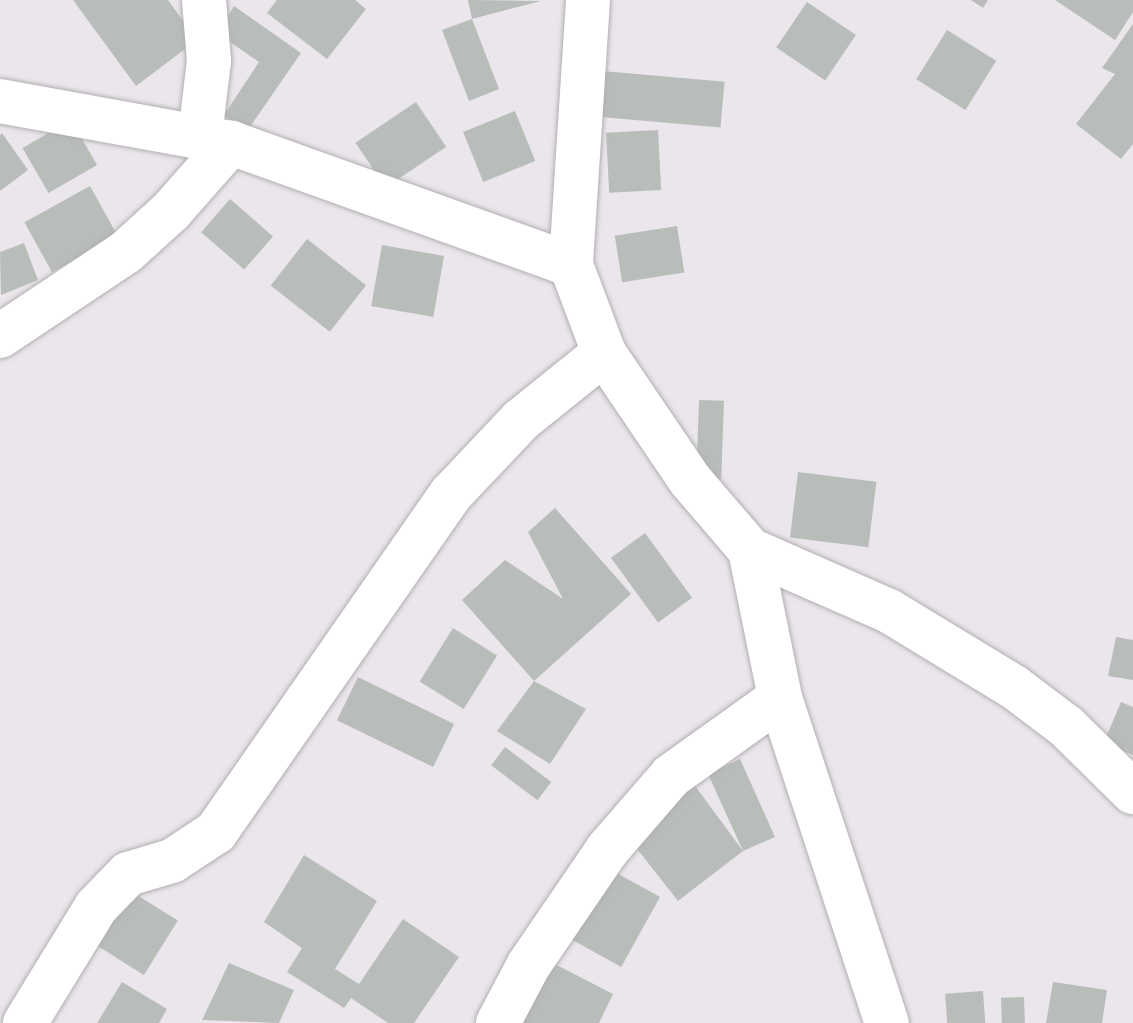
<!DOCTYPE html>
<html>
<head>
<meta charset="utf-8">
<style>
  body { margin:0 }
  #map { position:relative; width:1133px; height:1023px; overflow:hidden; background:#eae6eb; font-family:"Space Grotesk",sans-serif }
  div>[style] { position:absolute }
  .building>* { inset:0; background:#b8bdba; transform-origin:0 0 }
  .roads { filter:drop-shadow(0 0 2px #b2aeb2) drop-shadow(0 0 2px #b2aeb2) }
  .minor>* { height:44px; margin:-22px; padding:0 22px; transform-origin:22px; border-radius:22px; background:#fff }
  span { translate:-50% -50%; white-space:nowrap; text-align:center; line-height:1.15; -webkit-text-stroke:6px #fff; paint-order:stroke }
</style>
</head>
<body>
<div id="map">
  <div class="building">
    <div style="clip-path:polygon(73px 0,168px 0,197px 40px,136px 86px)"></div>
    <div style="clip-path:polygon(277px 0,355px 0,366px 9px,327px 59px,267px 13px)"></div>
    <div style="clip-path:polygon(468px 0,541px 1px,472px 19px,499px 89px,469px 101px,442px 30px,472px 19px)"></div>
    <div style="clip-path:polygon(971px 0,988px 0,983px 8px)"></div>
    <div style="clip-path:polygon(1055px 0,1133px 0,1133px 12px,1115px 40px)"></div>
    <div style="left:807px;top:2px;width:59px;height:55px;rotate:34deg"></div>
    <div style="clip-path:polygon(234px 6px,301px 53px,247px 131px,224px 115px,259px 62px,217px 33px)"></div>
    <div style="clip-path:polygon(1133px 24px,1133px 144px,1121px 159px,1076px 124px,1115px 74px,1102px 68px)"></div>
    <div style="left:947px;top:30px;width:58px;height:58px;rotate:32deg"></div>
    <div style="left:602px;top:71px;width:123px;height:46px;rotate:5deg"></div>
    <div style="left:416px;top:102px;width:54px;height:73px;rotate:56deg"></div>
    <div style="left:515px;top:111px;width:54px;height:56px;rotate:68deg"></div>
    <div style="left:71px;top:120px;width:52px;height:56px;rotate:60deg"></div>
    <div style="left:658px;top:130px;width:60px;height:52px;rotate:87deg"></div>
    <div style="clip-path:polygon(2px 133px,28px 170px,0 191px,0 135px)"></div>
    <div style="left:90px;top:186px;width:57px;height:75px;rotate:61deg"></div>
    <div style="left:230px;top:199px;width:57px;height:44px;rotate:41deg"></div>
    <div style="left:677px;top:226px;width:47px;height:63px;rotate:81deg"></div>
    <div style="left:307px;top:239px;width:75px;height:59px;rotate:38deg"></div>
    <div style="clip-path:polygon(24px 243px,38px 280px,1px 295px,0 252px)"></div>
    <div style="left:382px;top:245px;width:63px;height:62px;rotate:10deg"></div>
    <div style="left:699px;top:400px;width:25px;height:78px;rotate:2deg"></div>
    <div style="left:798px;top:472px;width:79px;height:66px;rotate:7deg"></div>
    <div style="clip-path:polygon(555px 508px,631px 594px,534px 681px,462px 600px,505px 560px,563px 599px,528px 532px)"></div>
    <div style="left:645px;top:533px;width:80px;height:42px;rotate:54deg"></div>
    <div style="left:453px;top:628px;width:52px;height:63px;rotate:32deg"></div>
    <div style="clip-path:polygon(1116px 637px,1133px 640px,1133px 680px,1108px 676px)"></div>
    <div style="left:358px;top:677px;width:107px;height:48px;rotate:26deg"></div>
    <div style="clip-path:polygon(534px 681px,586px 709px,550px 764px,497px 731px)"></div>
    <div style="clip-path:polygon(1121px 702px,1133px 707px,1133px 755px,1104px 742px)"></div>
    <div style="left:505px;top:747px;width:58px;height:23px;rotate:37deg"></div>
    <div style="clip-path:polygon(740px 759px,775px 837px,743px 851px,678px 901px,627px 836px,693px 783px,743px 851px,708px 774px)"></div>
    <div style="clip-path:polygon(304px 855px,377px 901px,335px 969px,359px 984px,403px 919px,459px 957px,414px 1023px,388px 1023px,351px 998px,344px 1008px,287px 972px,302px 948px,264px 922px)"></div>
    <div style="left:604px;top:866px;width:64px;height:80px;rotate:29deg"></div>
    <div style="left:132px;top:892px;width:54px;height:64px;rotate:32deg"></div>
    <div style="clip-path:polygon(543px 958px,613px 994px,599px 1023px,510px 1023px)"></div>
    <div style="clip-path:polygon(229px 963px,294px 990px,279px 1023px,202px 1020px)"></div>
    <div style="clip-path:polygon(122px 982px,167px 1009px,159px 1023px,97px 1023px)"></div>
    <div style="clip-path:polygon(1053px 982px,1107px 990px,1102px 1023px,1046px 1023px)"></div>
    <div style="left:983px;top:991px;width:32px;height:38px;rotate:86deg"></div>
    <div style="left:1024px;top:997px;width:26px;height:23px;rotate:88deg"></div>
  </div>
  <div class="roads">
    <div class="minor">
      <div style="left:588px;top:0;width:266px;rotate:93.7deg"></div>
      <div style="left:571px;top:265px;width:94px;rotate:69.4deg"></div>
      <div style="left:604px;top:353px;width:153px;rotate:55.9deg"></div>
      <div style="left:690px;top:480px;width:92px;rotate:49.4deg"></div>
      <div style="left:750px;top:550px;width:151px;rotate:78.5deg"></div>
      <div style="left:780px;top:698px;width:342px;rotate:71.8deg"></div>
      <div style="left:0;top:101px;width:235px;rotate:10.3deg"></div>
      <div style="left:231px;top:143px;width:361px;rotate:19.7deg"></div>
      <div style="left:200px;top:136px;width:76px;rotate:-83.2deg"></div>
      <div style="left:209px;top:61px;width:61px;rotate:-94.7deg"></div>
      <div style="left:0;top:336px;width:151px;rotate:-33.7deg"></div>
      <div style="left:126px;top:252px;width:61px;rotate:-42.3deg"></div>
      <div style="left:171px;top:211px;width:91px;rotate:-48.6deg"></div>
      <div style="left:750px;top:550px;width:152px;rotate:23.7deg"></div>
      <div style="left:889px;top:611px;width:146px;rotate:31.3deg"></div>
      <div style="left:1014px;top:687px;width:66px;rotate:37deg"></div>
      <div style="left:1067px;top:727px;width:93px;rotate:44.6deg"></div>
      <div style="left:25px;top:1023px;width:136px;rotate:-58.5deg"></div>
      <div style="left:96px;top:907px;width:46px;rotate:-45.9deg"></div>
      <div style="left:128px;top:874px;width:46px;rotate:-16.5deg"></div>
      <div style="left:172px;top:861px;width:53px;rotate:-33.4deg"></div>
      <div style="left:216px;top:832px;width:412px;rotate:-55.2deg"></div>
      <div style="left:451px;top:494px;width:102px;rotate:-46.6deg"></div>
      <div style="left:521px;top:420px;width:107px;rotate:-38.9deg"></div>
      <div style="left:498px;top:1023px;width:64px;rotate:-62.2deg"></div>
      <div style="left:528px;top:966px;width:140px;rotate:-55.7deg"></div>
      <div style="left:607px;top:850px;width:98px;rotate:-49.1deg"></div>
      <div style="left:671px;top:776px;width:134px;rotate:-35.6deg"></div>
    </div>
  </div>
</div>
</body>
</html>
